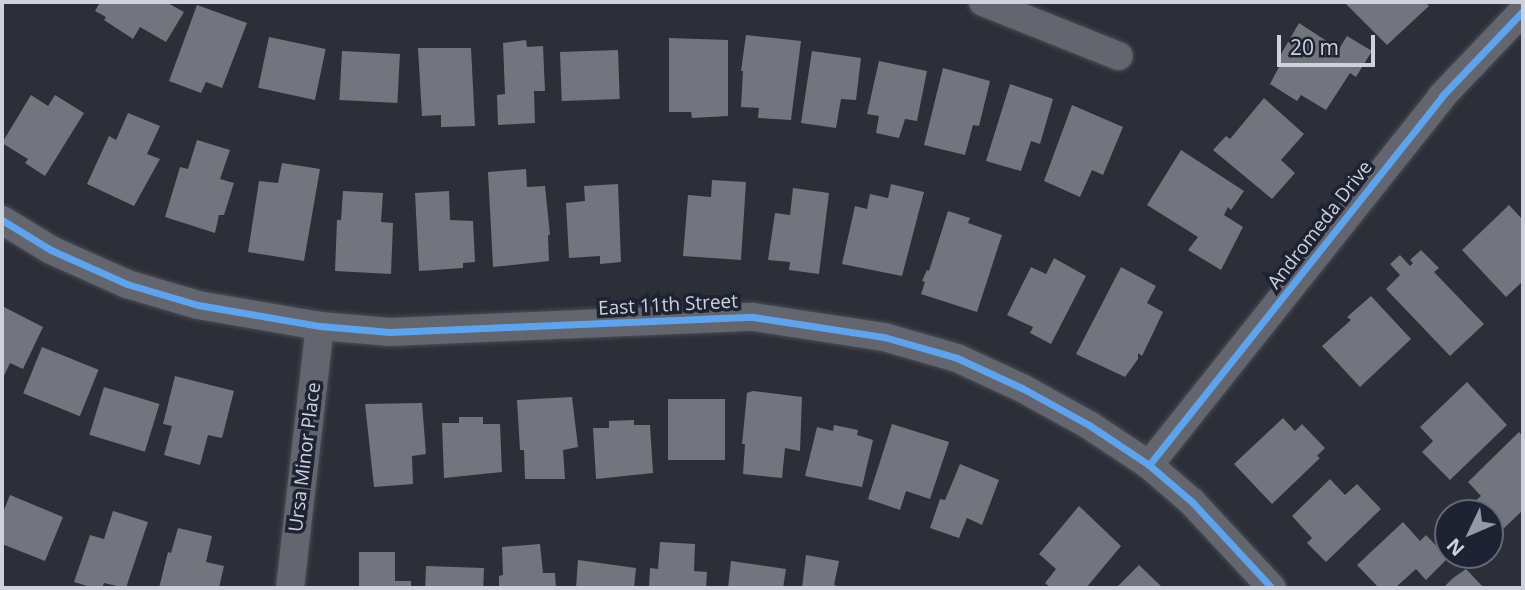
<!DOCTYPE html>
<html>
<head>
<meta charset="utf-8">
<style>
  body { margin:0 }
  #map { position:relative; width:1525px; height:590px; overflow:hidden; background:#2c2f38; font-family:"Open Sans",sans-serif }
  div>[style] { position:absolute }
  .building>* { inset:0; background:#72757d; transform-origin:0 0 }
  .roads { filter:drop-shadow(0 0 2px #4a4c54) drop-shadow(0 0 2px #4a4c54) }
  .street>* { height:28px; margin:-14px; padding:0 14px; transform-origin:14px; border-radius:14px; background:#63666e }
  .cycleway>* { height:7px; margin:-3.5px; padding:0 3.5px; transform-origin:3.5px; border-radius:3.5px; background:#60a3ed }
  span { translate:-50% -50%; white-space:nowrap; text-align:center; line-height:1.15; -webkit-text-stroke:7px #1d2332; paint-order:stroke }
  .street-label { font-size:19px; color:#cdd2dc }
  .frame { position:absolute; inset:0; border:4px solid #cdd2dc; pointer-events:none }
  .north { position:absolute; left:1434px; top:499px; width:70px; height:70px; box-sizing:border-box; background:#1d2332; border:2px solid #636976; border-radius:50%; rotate:226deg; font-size:19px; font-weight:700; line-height:28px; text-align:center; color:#cdd2dc }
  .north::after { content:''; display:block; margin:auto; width:24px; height:32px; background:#9599a3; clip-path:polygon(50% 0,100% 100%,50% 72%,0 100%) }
  .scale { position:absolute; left:1277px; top:35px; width:98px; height:32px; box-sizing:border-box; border:4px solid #cdd2dc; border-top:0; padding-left:9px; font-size:21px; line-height:24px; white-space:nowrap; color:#cdd2dc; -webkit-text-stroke:5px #1d2332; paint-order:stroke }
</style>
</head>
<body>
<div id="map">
  <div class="building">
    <div style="clip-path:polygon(100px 2px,166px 2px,184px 12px,166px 42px,140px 27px,133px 39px,104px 20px,106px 17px,95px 11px)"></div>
    <div style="clip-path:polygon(1344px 2px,1425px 2px,1429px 6px,1387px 45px)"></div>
    <div style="clip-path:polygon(197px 5px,247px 23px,222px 88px,206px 82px,201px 93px,169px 81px)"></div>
    <div style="clip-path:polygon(1299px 23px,1339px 49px,1347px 36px,1372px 51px,1356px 77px,1350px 73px,1326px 110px,1301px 95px,1297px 101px,1270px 84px,1280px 65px,1277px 61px)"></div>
    <div style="clip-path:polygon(746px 35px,801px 41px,791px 120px,758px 118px,759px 108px,741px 107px,743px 71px,741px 71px)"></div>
    <div style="left:269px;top:37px;width:58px;height:52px;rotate:12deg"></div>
    <div style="clip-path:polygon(669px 38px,728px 40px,728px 116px,692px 118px,691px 112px,669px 112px)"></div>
    <div style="clip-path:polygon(526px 40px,527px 47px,543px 46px,545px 91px,534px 91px,535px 123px,498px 125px,497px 95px,505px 94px,503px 43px)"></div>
    <div style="clip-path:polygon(418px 48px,471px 48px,475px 126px,441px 127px,441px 115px,422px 116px)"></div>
    <div style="left:618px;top:50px;width:49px;height:58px;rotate:88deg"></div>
    <div style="left:342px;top:51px;width:58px;height:49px;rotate:3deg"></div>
    <div style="clip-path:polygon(812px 51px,861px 58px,856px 100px,841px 99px,836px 128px,801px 123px)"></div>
    <div style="clip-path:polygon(879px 61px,927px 71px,917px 121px,905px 119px,899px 138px,876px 133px,879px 116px,867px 114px)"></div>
    <div style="clip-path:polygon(943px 68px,990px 81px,979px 126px,973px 125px,965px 155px,924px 145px)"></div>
    <div style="clip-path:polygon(1010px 84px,1053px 99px,1040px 144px,1031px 141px,1021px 171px,986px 161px)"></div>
    <div style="clip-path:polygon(31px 95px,48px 106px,55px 95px,84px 113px,45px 176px,25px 163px,28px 159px,2px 143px)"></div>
    <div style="clip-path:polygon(1264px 98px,1304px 134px,1281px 160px,1295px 173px,1272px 199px,1213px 150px,1226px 136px,1230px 139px)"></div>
    <div style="clip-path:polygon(1072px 105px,1123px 127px,1103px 175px,1092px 170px,1080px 197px,1044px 181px)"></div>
    <div style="clip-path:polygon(128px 113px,160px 126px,147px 154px,160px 159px,134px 206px,87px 184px,109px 136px,116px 140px)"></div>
    <div style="clip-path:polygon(197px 140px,230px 150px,220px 179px,234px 183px,224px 215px,219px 215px,215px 233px,165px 217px,180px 167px,188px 169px)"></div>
    <div style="clip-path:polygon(1181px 150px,1244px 191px,1231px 210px,1228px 207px,1224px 215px,1243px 227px,1221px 270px,1188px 250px,1198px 237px,1147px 205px)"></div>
    <div style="clip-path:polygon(282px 163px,320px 169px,304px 261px,248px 252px,259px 181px,278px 183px)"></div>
    <div style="clip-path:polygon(526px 169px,527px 187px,545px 186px,550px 235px,548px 235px,549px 261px,493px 267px,488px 172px)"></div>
    <div style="clip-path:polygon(712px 180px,746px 182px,741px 260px,683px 256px,688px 195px,711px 197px)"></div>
    <div style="clip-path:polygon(618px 184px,621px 262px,600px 264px,600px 256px,569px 258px,566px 203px,585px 201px,584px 186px)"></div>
    <div style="clip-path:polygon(891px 184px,924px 192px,902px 276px,842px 264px,855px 206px,867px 209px,870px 194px,888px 198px)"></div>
    <div style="clip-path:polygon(793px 188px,829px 193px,819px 274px,789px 270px,790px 262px,768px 260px,775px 213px,790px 215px)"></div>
    <div style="clip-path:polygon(343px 191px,383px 193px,381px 222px,393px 223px,391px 274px,335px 271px,337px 220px,341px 220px)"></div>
    <div style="clip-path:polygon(449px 191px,450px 220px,473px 221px,475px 262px,463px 263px,463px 268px,419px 271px,415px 193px)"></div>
    <div style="clip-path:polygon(1509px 205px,1523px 220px,1523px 281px,1506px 297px,1462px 250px)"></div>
    <div style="clip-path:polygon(948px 211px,970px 218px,968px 223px,1002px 235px,977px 312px,921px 294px,925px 282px,922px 281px,927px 270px,929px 271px)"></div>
    <div style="clip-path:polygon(1421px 250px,1439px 268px,1434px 272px,1484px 324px,1450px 356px,1386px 289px,1400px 275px,1390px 264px,1400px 255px,1410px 266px,1413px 263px,1410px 260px)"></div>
    <div style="clip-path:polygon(1054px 258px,1086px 276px,1051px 344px,1030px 333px,1033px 327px,1007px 315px,1031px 267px,1046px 274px)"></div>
    <div style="clip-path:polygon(1121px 267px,1156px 286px,1147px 303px,1163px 312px,1142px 356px,1138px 353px,1138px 359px,1125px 377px,1076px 354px)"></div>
    <div style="clip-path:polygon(1371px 296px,1411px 339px,1360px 387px,1322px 346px,1351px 320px,1347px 317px)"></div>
    <div style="clip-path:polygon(2px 306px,43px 327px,23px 369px,10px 363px,2px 380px)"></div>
    <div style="left:42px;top:347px;width:61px;height:50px;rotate:22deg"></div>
    <div style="clip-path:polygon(175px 376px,234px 391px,222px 438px,208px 435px,200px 465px,164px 455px,172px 426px,163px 424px)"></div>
    <div style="clip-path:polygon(1467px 382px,1507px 425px,1450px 480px,1422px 452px,1433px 441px,1420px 427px)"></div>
    <div style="left:104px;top:387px;width:58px;height:50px;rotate:17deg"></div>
    <div style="clip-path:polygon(753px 391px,802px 397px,800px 451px,785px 448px,782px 478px,743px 474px,745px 444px,742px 444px,747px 393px)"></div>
    <div style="clip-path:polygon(572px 397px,578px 447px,563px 450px,565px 479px,525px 479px,524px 450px,520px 450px,517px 400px)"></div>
    <div style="left:725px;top:399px;width:61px;height:57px;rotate:90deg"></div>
    <div style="clip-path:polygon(422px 403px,426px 454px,412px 456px,413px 484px,374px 487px,365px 404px)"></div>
    <div style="clip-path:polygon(459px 417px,483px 417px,483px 424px,500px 424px,502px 472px,444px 478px,442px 423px,459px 423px)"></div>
    <div style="clip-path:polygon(1283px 418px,1295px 431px,1302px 424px,1325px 448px,1317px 456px,1320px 458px,1272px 504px,1234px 464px)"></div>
    <div style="clip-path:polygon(634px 420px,634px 425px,650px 425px,653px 473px,596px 479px,593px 428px,609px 428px,609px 421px)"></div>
    <div style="clip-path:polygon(892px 424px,949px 442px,930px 499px,906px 491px,900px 510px,868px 499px)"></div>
    <div style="clip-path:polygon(834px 425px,858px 430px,857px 435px,873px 440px,862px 487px,805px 476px,817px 427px,833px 431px)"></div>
    <div style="clip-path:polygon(1519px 432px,1523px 437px,1523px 510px,1500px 532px,1490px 522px,1490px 513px,1482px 513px,1473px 503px,1481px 496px,1468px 482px)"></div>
    <div style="clip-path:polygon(960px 464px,999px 480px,982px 525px,967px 518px,959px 538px,930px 528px,940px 499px,945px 500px)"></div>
    <div style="clip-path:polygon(1330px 479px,1345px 495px,1357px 484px,1381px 509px,1326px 562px,1307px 543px,1312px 538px,1292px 516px)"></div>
    <div style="clip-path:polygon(10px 495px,63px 517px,45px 561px,2px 544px,2px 515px)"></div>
    <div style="clip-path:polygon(1079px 506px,1121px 546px,1086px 588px,1051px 588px,1045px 583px,1056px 569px,1039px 554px)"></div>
    <div style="clip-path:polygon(113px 511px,148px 522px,126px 588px,104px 583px,102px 588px,94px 588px,74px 582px,90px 535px,104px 539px)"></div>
    <div style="clip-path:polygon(1403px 522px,1420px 541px,1426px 535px,1448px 558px,1426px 580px,1416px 569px,1395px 588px,1379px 588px,1357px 565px)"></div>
    <div style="clip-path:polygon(178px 528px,212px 536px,206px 562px,224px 566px,219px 588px,159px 588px,168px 552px,171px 553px)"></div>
    <div style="clip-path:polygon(660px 542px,695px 544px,694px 571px,707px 572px,706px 588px,649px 588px,650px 568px,658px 569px)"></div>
    <div style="clip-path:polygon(540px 544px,543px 573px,555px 573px,556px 588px,499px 588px,499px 576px,503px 575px,502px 547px)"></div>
    <div style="clip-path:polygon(359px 552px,395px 552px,395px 581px,411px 581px,411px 588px,359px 588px)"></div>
    <div style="clip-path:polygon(806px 555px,839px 561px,834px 585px,845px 588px,802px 588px)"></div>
    <div style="clip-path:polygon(578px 560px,636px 568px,634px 588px,576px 588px)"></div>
    <div style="clip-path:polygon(731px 561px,786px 569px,783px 588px,728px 588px)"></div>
    <div style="clip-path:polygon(1139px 565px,1163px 588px,1116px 588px)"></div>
    <div style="left:426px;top:566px;width:58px;height:22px;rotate:2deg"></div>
    <div style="clip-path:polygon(1466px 569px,1484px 588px,1443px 588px,1453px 578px)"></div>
  </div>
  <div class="roads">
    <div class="street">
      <div style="left:983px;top:2px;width:146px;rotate:21.7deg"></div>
      <div style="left:2px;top:220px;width:57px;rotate:31.5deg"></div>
      <div style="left:51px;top:250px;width:83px;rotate:24.1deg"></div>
      <div style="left:127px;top:284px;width:74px;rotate:16.5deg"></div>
      <div style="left:198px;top:305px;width:124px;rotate:9.8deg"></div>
      <div style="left:320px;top:326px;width:70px;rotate:4.9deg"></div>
      <div style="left:390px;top:332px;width:363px;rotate:-2.4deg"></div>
      <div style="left:753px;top:317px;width:133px;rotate:8.7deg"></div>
      <div style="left:884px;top:337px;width:76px;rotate:16deg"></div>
      <div style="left:957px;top:358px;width:72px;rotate:24.8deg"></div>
      <div style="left:1022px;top:388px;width:77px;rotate:28.9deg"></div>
      <div style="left:1089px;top:425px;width:72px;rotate:33.7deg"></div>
      <div style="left:1149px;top:465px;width:57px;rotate:40.7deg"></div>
      <div style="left:1192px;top:502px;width:117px;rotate:47.1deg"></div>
      <div style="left:1149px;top:465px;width:471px;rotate:-51.5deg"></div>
      <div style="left:1442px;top:96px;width:117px;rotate:-46.4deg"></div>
      <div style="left:290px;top:588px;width:264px;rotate:-83.5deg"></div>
    </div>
  </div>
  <div class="cycleway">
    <div style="left:2px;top:220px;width:57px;rotate:31.5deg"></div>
    <div style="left:51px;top:250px;width:83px;rotate:24.1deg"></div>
    <div style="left:127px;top:284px;width:74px;rotate:16.5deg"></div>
    <div style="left:198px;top:305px;width:124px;rotate:9.8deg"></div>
    <div style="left:320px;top:326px;width:70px;rotate:4.9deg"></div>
    <div style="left:390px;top:332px;width:363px;rotate:-2.4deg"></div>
    <div style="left:753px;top:317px;width:133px;rotate:8.7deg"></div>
    <div style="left:884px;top:337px;width:76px;rotate:16deg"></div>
    <div style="left:957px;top:358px;width:72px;rotate:24.8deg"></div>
    <div style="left:1022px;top:388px;width:77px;rotate:28.9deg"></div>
    <div style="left:1089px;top:425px;width:72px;rotate:33.7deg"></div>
    <div style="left:1149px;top:465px;width:57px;rotate:40.7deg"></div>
    <div style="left:1192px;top:502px;width:117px;rotate:47.1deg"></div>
    <div style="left:1149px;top:465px;width:471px;rotate:-51.5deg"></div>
    <div style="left:1442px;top:96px;width:117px;rotate:-46.4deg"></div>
  </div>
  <div class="street-label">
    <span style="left:1320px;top:225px;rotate:-52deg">Andromeda Drive</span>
    <span style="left:668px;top:305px;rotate:-3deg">East 11th Street</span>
    <span style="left:305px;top:457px;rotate:-83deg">Ursa Minor Place</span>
  </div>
  <div class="frame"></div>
  <div class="north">N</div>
  <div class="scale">20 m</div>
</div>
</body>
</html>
